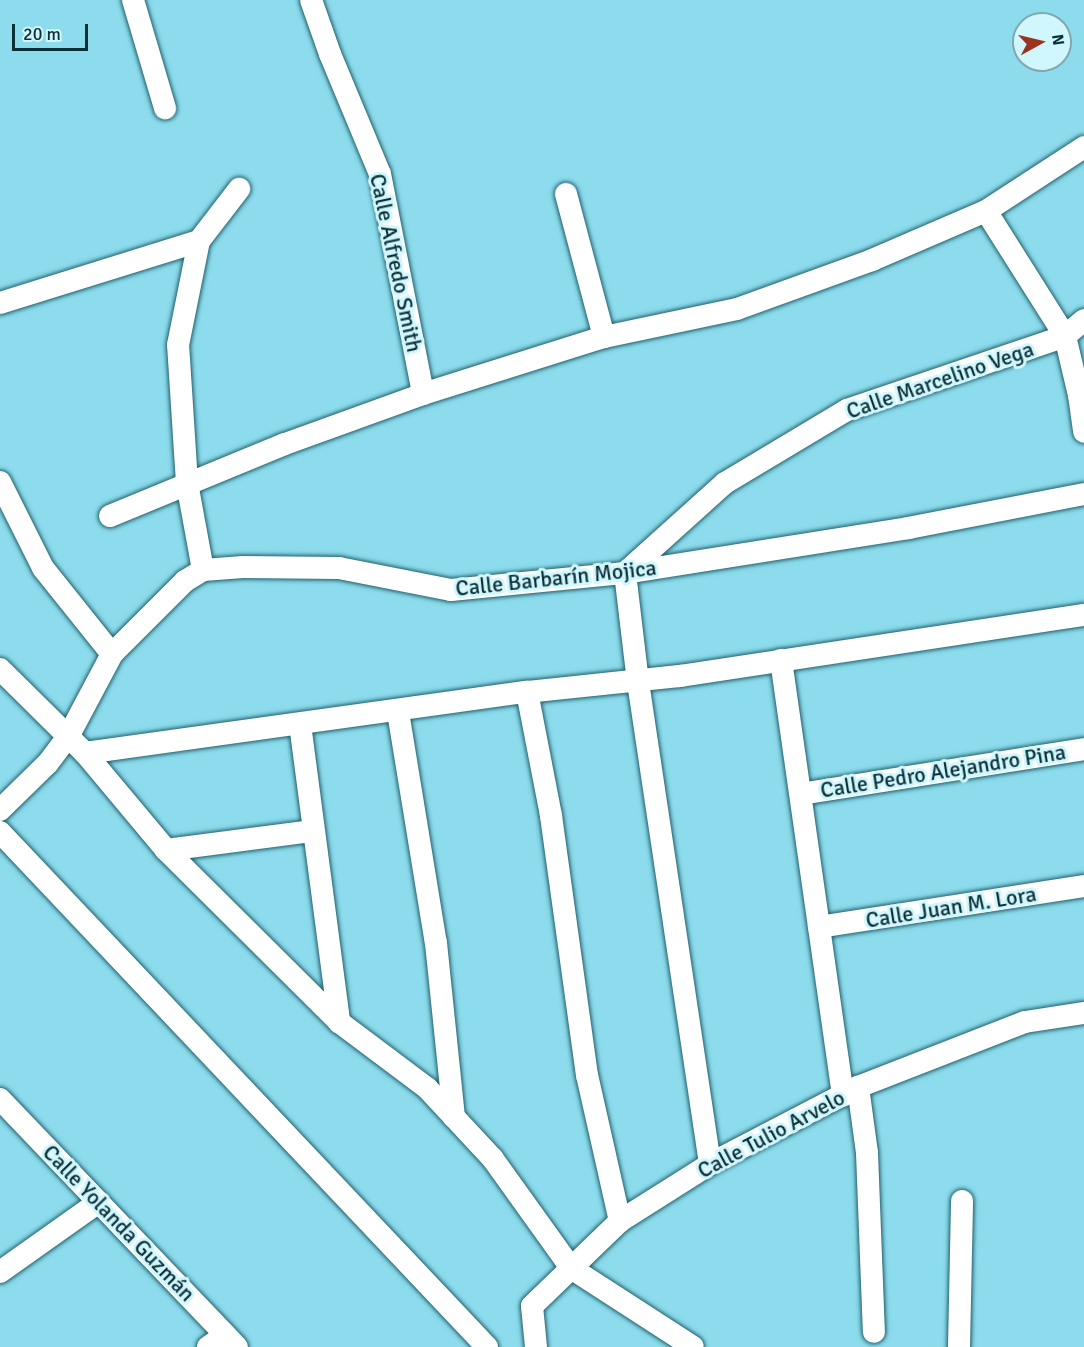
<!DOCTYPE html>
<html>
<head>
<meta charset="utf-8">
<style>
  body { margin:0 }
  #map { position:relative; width:1084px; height:1347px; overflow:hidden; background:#8cdced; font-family:Signika,sans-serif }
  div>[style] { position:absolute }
  .roads { filter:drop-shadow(0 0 2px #21606c) drop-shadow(0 0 2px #21606c) }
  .minor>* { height:22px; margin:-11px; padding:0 11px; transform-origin:11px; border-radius:11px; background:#fff }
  span { translate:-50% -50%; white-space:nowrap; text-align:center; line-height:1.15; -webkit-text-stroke:6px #d0f6fe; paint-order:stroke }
  .street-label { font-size:22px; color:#0d3037 }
  .north { position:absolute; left:1012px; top:12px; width:60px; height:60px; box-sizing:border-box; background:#d0f6fe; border:2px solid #82a7ae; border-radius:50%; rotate:82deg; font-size:16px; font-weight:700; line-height:24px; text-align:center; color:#0d3037 }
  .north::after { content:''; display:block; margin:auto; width:21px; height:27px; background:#9c331f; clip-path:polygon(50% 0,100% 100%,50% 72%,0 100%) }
  .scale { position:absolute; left:12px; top:24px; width:76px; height:27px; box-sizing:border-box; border:3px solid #0d3037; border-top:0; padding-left:8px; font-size:18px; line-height:21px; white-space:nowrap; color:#0d3037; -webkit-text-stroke:4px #d0f6fe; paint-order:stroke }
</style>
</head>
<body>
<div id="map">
  <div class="roads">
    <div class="minor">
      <div style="left:133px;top:0;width:113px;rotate:73.5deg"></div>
      <div style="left:311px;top:0;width:57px;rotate:70.6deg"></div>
      <div style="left:330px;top:54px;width:130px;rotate:67.4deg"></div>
      <div style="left:380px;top:174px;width:224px;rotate:78.9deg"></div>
      <div style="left:566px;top:194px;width:148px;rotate:75.1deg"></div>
      <div style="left:986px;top:211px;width:148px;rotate:57.7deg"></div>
      <div style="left:1065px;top:336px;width:61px;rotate:76.7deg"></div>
      <div style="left:1079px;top:395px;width:37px;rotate:82deg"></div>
      <div style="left:0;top:303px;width:208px;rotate:-17.3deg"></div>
      <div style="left:0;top:482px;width:96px;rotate:63.4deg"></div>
      <div style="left:43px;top:568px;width:110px;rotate:51.3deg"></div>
      <div style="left:110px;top:516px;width:189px;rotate:-22.4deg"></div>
      <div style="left:285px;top:444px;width:147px;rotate:-19.9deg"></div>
      <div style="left:423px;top:394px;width:190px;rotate:-17.5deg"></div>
      <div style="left:604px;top:337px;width:136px;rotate:-11.9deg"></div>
      <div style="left:737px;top:309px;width:144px;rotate:-19.9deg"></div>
      <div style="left:872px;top:260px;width:124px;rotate:-23.3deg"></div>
      <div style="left:986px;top:211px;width:117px;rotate:-33.1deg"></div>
      <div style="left:203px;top:570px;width:88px;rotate:-100.4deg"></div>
      <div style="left:187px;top:483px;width:138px;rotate:-93.7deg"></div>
      <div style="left:178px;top:345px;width:106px;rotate:-78.6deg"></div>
      <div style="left:199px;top:241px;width:66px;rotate:-52.4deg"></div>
      <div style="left:625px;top:573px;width:110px;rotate:83.2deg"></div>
      <div style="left:638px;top:682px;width:487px;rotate:81.5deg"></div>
      <div style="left:625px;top:573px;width:135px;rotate:-42deg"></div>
      <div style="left:725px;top:483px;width:142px;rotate:-30.9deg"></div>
      <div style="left:847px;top:410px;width:230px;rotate:-18.7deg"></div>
      <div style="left:1065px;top:336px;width:25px;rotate:-40deg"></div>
      <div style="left:781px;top:660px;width:440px;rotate:81.9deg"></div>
      <div style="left:0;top:669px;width:120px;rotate:44.7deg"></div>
      <div style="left:85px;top:753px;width:126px;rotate:50.1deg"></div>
      <div style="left:166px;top:850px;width:244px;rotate:44.8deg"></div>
      <div style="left:339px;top:1022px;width:110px;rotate:36.9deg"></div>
      <div style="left:427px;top:1088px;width:97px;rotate:47.1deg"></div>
      <div style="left:493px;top:1159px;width:134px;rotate:54.4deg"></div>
      <div style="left:571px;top:1268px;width:145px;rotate:32.9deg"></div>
      <div style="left:527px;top:692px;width:126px;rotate:79deg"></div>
      <div style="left:551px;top:816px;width:261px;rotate:82.1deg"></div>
      <div style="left:587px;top:1075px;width:150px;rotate:77.3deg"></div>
      <div style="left:398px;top:712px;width:234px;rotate:80.7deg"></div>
      <div style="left:436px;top:943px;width:175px;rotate:84.1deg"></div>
      <div style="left:300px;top:724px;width:301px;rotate:82.5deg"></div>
      <div style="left:85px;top:753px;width:446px;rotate:-7.9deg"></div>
      <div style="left:527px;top:692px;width:154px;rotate:-6deg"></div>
      <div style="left:680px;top:676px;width:409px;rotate:-8.6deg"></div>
      <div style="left:801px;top:794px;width:287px;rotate:-9deg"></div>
      <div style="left:0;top:810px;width:67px;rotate:-44.4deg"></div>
      <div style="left:48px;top:763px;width:35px;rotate:-53deg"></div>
      <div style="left:69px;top:735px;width:92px;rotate:-62deg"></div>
      <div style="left:112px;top:654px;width:103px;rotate:-45deg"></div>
      <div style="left:185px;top:581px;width:21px;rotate:-31deg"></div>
      <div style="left:203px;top:570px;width:40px;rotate:-4.3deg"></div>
      <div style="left:243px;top:567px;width:96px;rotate:0.6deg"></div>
      <div style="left:339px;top:568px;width:114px;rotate:11.1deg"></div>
      <div style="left:451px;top:590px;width:175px;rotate:-5.6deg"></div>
      <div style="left:625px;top:573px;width:287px;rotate:-9deg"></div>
      <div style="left:908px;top:528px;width:179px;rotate:-10.9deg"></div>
      <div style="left:0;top:832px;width:709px;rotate:46.6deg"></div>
      <div style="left:166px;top:850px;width:148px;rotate:-7.4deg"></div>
      <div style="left:819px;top:927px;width:268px;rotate:-8.8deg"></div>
      <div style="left:858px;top:1087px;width:67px;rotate:82.2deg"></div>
      <div style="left:867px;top:1153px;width:179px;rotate:87.8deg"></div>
      <div style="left:0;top:1099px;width:343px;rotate:46.3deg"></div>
      <div style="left:0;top:1272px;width:121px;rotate:-35.3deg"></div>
      <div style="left:208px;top:1347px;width:21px;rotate:-35deg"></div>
      <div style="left:536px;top:1347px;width:41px;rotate:-95.6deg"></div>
      <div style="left:532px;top:1306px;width:122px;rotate:-44deg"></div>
      <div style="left:620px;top:1221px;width:107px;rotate:-32.3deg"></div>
      <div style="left:710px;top:1164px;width:167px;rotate:-27.5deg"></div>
      <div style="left:858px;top:1087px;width:179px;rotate:-21.3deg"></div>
      <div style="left:1025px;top:1022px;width:60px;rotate:-8.7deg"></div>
      <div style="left:959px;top:1347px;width:146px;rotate:-88.8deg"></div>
    </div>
  </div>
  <div class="street-label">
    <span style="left:396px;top:263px;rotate:78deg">Calle Alfredo Smith</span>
    <span style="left:940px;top:380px;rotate:-19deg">Calle Marcelino Vega</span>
    <span style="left:556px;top:578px;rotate:-6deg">Calle Barbarín Mojica</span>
    <span style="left:943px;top:771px;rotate:-9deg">Calle Pedro Alejandro Pina</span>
    <span style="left:951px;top:907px;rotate:-9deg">Calle Juan M. Lora</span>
    <span style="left:771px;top:1134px;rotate:-28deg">Calle Tulio Arvelo</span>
    <span style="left:119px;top:1223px;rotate:46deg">Calle Yolanda Guzmán</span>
  </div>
  <div class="north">N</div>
  <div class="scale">20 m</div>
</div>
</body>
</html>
